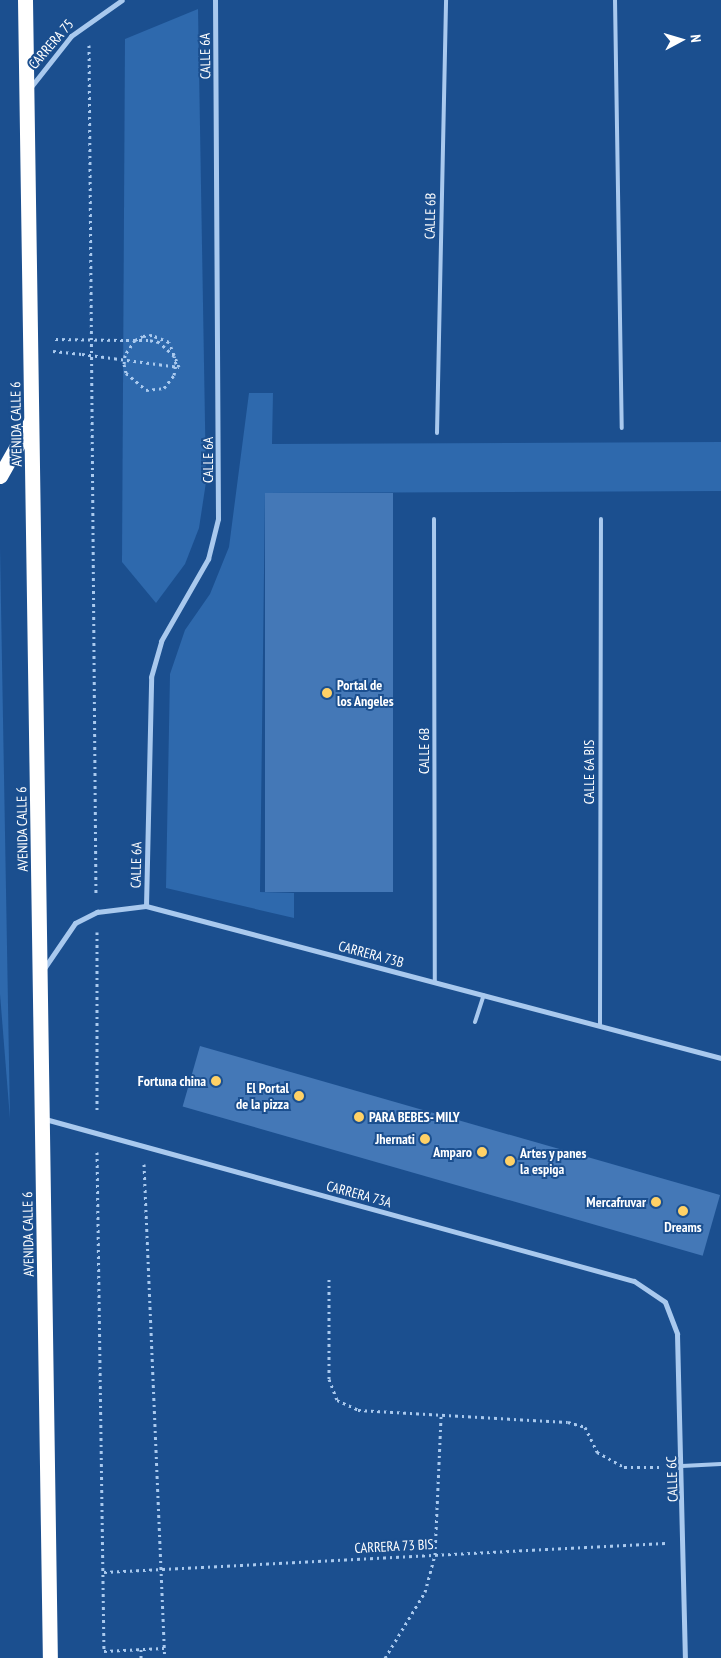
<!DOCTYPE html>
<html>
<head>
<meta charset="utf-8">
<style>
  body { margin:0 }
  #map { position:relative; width:721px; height:1658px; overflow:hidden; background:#1b4f8f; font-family:"PT Sans Narrow",sans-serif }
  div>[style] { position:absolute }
  .green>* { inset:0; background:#2e69ad }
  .building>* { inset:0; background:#4478b7; transform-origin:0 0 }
  .path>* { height:3px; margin-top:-1.5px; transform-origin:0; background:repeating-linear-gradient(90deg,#a9c9ee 0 2.5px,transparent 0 6.5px) }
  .lane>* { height:4px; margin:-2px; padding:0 2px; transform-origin:2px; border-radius:2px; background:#a9c9ee }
  .street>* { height:5px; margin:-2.5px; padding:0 2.5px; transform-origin:2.5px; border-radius:2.5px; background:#a9c9ee }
  .highway>* { height:15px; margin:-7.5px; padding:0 7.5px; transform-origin:7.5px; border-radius:7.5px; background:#fff }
  .dots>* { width:14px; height:14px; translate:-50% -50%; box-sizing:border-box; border:2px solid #1b4f8f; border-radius:50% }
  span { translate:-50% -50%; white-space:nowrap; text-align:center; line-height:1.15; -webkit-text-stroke:4px #1b4f8f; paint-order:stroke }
  .street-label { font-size:14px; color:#fff }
  .poi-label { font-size:14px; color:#fff; font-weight:700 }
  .left { translate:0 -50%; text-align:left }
  .right { translate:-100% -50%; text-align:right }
  .north { position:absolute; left:656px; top:15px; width:50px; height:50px; -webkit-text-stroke:4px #1b4f8f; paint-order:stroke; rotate:84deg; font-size:14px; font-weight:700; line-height:20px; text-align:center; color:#fff }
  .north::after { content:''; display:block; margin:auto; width:18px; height:22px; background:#fff; clip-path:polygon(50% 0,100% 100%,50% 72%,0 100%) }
</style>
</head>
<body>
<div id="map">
  <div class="green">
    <div style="clip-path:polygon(198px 9px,206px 482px,199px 528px,185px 564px,156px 603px,122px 562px,125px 39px)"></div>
    <div style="clip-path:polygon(249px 393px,273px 393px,272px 444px,721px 442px,721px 491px,265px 493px,260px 892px,294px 893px,294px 918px,166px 888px,170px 674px,185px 630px,210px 594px,229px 547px)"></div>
    <div style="clip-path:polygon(0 548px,10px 1119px,0 994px)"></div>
  </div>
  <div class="building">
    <div style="left:265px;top:493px;width:128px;height:399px"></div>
    <div style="left:200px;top:1046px;width:541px;height:63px;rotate:16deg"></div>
  </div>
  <div class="path">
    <div style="left:89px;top:45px;width:848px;rotate:89.53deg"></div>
    <div style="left:53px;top:351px;width:29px;rotate:6deg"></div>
    <div style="left:82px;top:354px;width:98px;rotate:7.6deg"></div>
    <div style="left:179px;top:367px;width:27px;rotate:-112deg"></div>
    <div style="left:169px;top:342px;width:18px;rotate:-158deg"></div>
    <div style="left:152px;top:335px;width:9px;rotate:174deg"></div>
    <div style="left:143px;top:336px;width:9px;rotate:153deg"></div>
    <div style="left:135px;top:340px;width:18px;rotate:124deg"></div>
    <div style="left:125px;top:355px;width:9px;rotate:96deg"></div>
    <div style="left:124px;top:364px;width:9px;rotate:77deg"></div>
    <div style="left:126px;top:373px;width:26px;rotate:40deg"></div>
    <div style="left:146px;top:390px;width:18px;rotate:-6deg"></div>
    <div style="left:164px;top:388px;width:16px;rotate:-52deg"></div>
    <div style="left:174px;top:375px;width:11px;rotate:-80deg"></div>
    <div style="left:176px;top:364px;width:8px;rotate:-104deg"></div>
    <div style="left:174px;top:356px;width:21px;rotate:-137deg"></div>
    <div style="left:159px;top:342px;width:11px;rotate:-170deg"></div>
    <div style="left:148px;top:340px;width:25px;rotate:180deg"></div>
    <div style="left:123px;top:340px;width:69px;rotate:-179.2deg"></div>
    <div style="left:97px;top:932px;width:181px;rotate:90deg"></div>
    <div style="left:97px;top:1152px;width:499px;rotate:89.2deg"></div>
    <div style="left:104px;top:1651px;width:60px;rotate:-2.9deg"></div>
    <div style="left:144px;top:1164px;width:494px;rotate:87.6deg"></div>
    <div style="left:329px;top:1279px;width:100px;rotate:90deg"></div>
    <div style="left:329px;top:1379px;width:22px;rotate:69deg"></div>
    <div style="left:337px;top:1400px;width:23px;rotate:25deg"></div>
    <div style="left:358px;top:1410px;width:210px;rotate:3.3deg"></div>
    <div style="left:568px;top:1422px;width:18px;rotate:16deg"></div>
    <div style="left:585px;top:1427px;width:28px;rotate:64deg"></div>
    <div style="left:597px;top:1452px;width:31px;rotate:29deg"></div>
    <div style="left:624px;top:1467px;width:39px"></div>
    <div style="left:104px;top:1572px;width:562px;rotate:-2.96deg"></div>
    <div style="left:141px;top:1649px;width:9px;rotate:90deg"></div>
    <div style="left:385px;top:1658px;width:77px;rotate:-58.8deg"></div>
    <div style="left:425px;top:1592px;width:38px;rotate:-75deg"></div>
    <div style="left:435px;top:1555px;width:140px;rotate:-87.5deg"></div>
  </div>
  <div class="lane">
    <div style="left:615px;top:0;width:428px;rotate:89.1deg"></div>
    <div style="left:437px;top:433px;width:433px;rotate:-88.8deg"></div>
    <div style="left:434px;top:519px;width:463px;rotate:89.9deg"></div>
    <div style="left:475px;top:1022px;width:28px;rotate:-72deg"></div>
    <div style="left:600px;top:1026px;width:507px;rotate:-89.89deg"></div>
    <div style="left:682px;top:1466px;width:39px;rotate:-3deg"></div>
  </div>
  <div class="street">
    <div style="left:30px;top:88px;width:66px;rotate:-51.7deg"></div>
    <div style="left:71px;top:36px;width:62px;rotate:-35.2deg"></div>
    <div style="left:146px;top:906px;width:229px;rotate:-88.7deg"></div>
    <div style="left:151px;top:677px;width:37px;rotate:-74deg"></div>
    <div style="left:161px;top:641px;width:95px;rotate:-60.2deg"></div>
    <div style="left:208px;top:559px;width:41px;rotate:-76deg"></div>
    <div style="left:218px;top:519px;width:519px;rotate:-90.33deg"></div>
    <div style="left:45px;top:967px;width:53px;rotate:-55.7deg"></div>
    <div style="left:75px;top:923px;width:25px;rotate:-27deg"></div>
    <div style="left:97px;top:912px;width:49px;rotate:-7deg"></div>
    <div style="left:146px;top:906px;width:595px;rotate:14.81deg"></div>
    <div style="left:45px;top:1119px;width:611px;rotate:15.38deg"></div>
    <div style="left:634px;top:1281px;width:37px;rotate:34deg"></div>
    <div style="left:665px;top:1302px;width:34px;rotate:69deg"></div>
    <div style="left:677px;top:1334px;width:324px;rotate:88.6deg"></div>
  </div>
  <div class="highway">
    <div style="left:25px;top:0;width:1658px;rotate:89.14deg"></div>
    <div style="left:0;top:476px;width:63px;rotate:-60.6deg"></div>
  </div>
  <div class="dots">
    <div style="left:327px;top:693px;background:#ffd166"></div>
    <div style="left:216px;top:1081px;background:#ffd166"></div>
    <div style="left:299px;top:1096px;background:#ffd166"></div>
    <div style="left:359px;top:1117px;background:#ffd166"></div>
    <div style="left:425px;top:1139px;background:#ffd166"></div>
    <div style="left:482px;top:1152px;background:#ffd166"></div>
    <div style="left:510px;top:1161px;background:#ffd166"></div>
    <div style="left:656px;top:1202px;background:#ffd166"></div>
    <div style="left:683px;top:1211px;background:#ffd166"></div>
  </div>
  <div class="street-label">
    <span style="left:51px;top:44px;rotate:-49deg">CARRERA 75</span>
    <span style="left:205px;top:56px;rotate:-91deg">CALLE 6A</span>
    <span style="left:430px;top:216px;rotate:-89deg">CALLE 6B</span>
    <span style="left:16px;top:424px;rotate:-91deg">AVENIDA CALLE 6</span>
    <span style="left:208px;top:460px;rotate:-90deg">CALLE 6A</span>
    <span style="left:424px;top:751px;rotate:-90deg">CALLE 6B</span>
    <span style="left:589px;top:772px;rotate:-90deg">CALLE 6A BIS</span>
    <span style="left:22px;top:829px;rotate:-91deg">AVENIDA CALLE 6</span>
    <span style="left:136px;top:865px;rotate:-89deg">CALLE 6A</span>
    <span style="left:371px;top:954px;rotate:15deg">CARRERA 73B</span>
    <span style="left:359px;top:1194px;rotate:15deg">CARRERA 73A</span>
    <span style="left:28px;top:1234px;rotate:-91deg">AVENIDA CALLE 6</span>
    <span style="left:672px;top:1479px;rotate:-92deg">CALLE 6C</span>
    <span style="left:394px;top:1546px;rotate:-3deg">CARRERA 73 BIS</span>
  </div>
  <div class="poi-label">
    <span class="left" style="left:337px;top:693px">Portal de<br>los Angeles</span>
    <span class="right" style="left:206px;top:1081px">Fortuna china</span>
    <span class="right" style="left:289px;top:1096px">El Portal<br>de la pizza</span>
    <span class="left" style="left:369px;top:1117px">PARA BEBES- MILY</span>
    <span class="right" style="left:415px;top:1139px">Jhernati</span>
    <span class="right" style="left:472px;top:1152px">Amparo</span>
    <span class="left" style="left:520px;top:1161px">Artes y panes<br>la espiga</span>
    <span class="right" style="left:646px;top:1202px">Mercafruvar</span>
    <span style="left:683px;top:1227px">Dreams</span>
  </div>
  <div class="north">N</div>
</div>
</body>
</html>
